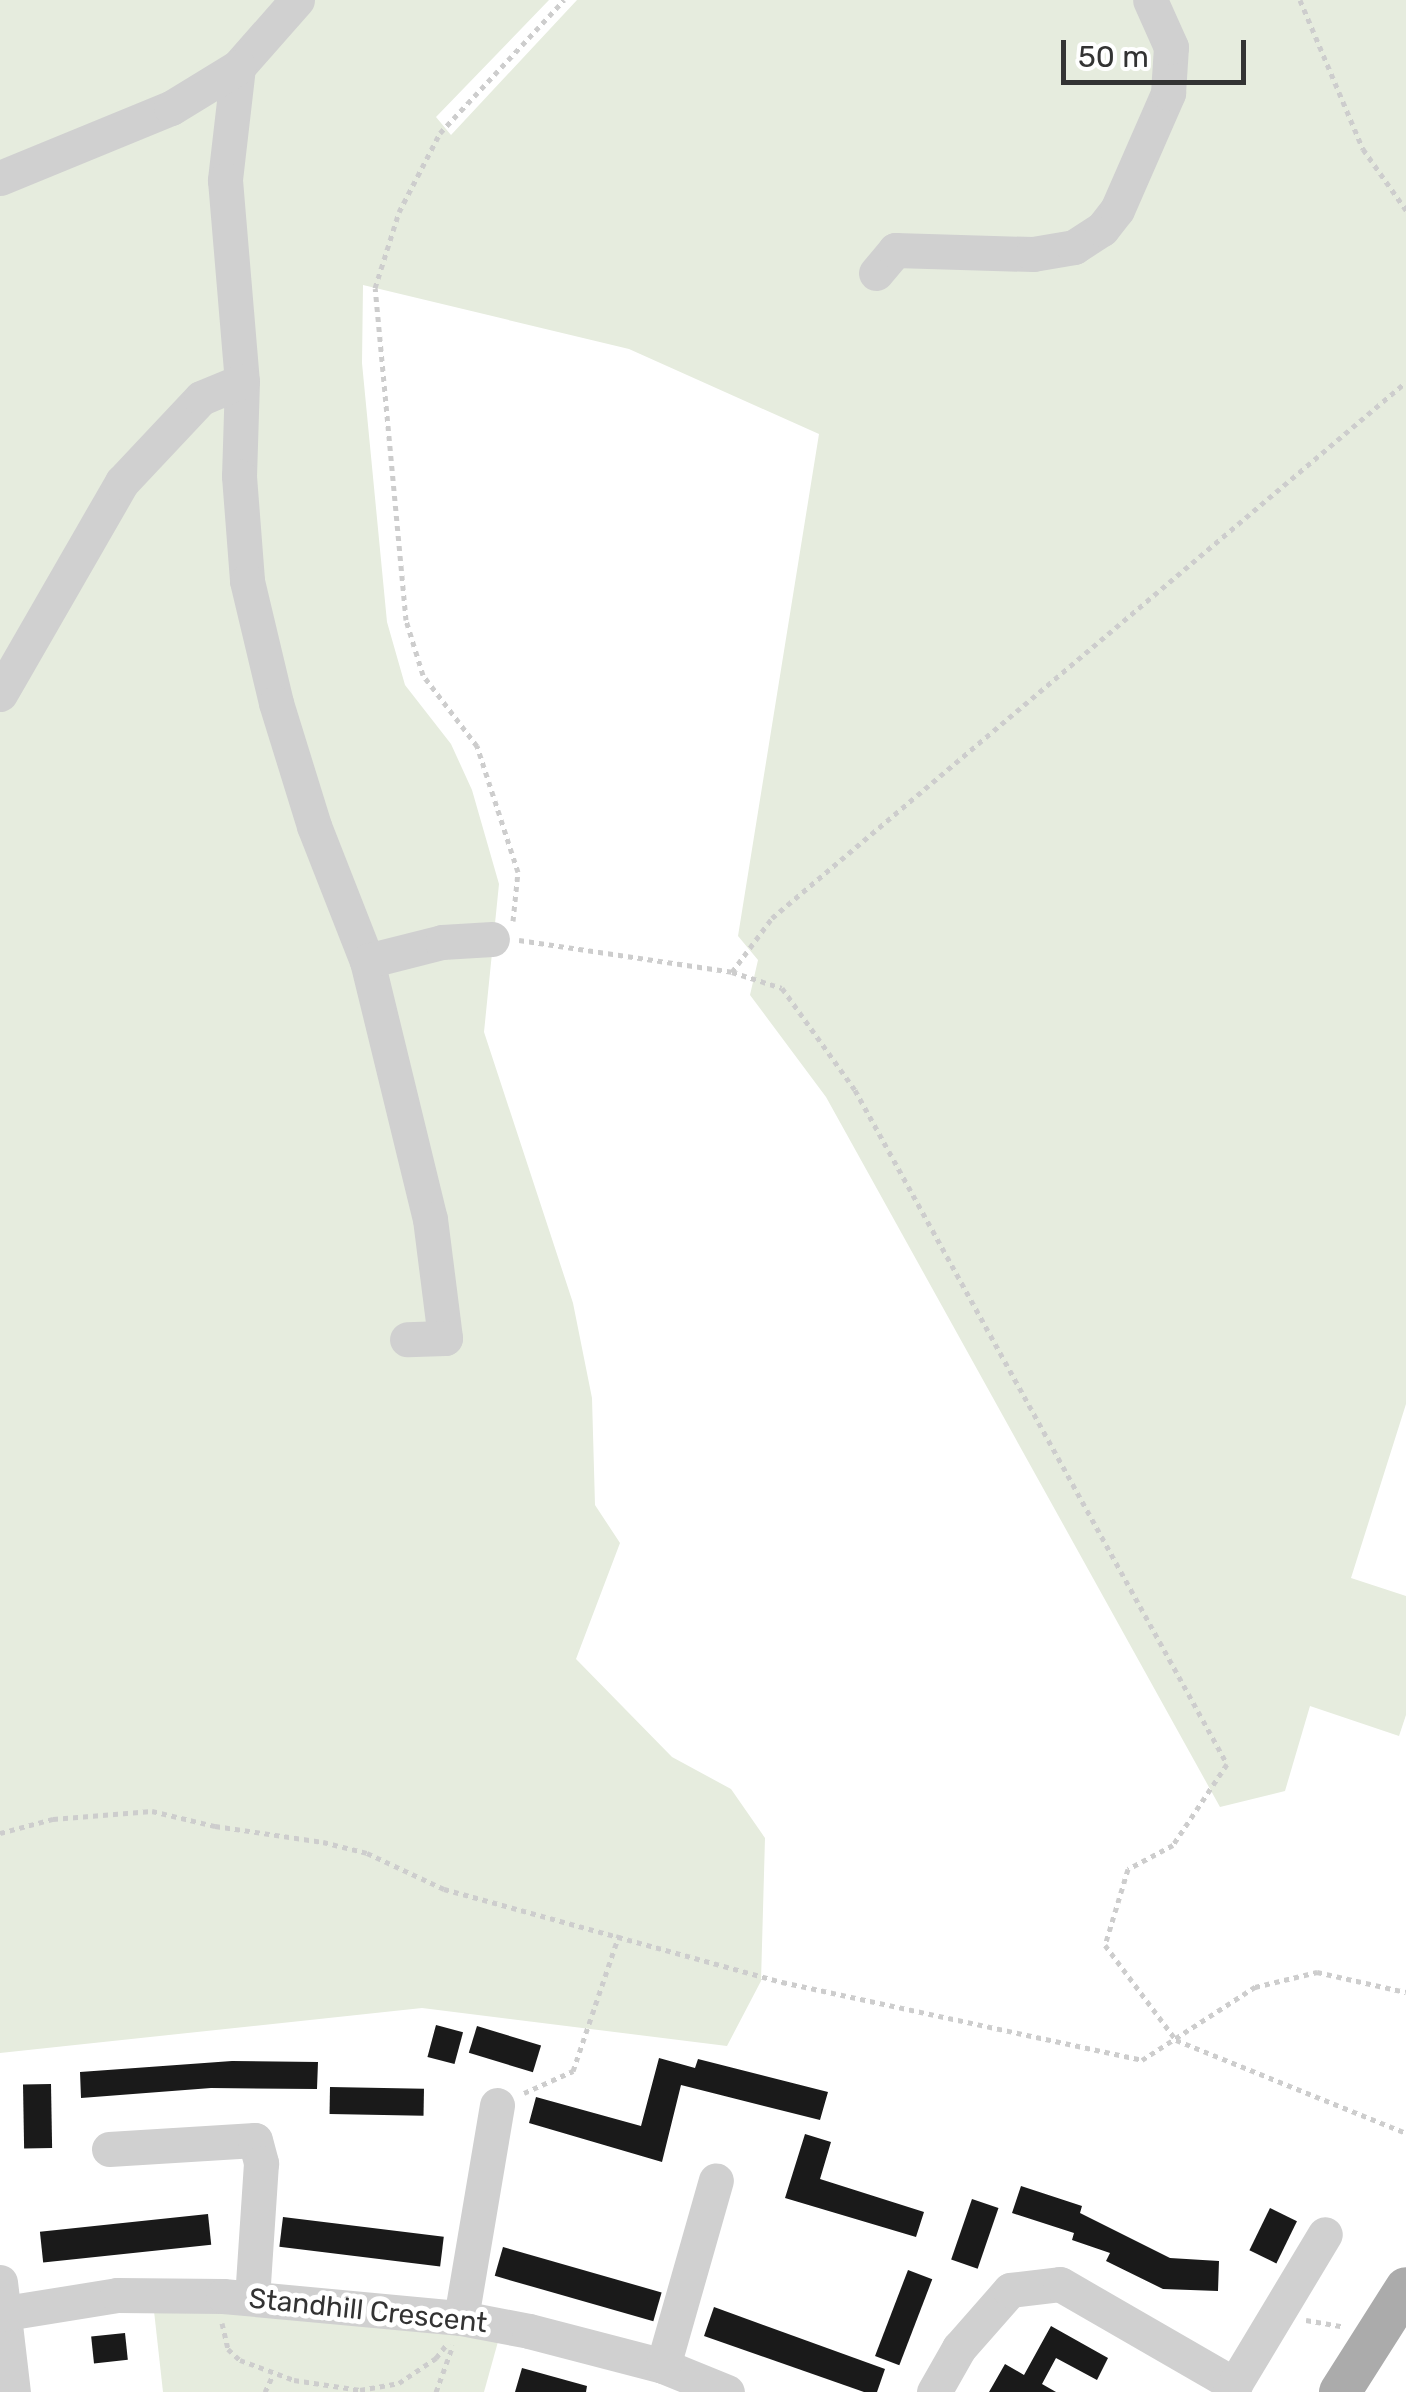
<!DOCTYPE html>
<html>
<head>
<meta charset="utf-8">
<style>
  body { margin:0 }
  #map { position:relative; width:1406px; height:2392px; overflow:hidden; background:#fff; font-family:Rubik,sans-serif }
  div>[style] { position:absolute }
  .green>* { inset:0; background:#e6ecde }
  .building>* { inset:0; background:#1a1a1a; transform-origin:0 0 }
  .path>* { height:5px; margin-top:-2.5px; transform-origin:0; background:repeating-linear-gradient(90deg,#cdcdcd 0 5px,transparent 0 10px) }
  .minor>* { height:35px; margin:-17.5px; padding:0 17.5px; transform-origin:17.5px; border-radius:17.5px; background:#d0d0d0 }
  .major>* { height:42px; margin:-21px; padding:0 21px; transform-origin:21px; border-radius:21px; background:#ababab }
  span { translate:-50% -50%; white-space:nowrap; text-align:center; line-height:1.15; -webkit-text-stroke:10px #fff; paint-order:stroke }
  .street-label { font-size:28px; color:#333 }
  .scale { position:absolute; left:1061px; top:40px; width:185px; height:45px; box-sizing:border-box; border:5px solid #333; border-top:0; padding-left:12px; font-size:30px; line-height:35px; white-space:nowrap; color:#333; -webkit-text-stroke:8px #fff; paint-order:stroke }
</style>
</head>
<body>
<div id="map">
  <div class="green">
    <div style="clip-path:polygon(0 0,549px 0,436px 117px,451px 135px,577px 0,1406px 0,1406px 1404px,1351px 1578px,1406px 1596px,1406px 1715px,1399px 1736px,1310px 1706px,1285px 1791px,1220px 1807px,826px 1097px,750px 995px,758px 960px,738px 936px,819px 434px,629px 349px,363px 285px,362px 363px,387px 622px,405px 685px,451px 744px,472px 790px,499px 884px,484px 1032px,573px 1303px,592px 1398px,595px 1505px,620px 1543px,576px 1659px,672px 1757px,731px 1789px,765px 1838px,761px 1981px,727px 2046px,422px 2008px,0 2053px)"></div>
    <div style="clip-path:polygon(154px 2311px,209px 2311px,499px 2338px,484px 2392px,163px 2392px)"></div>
  </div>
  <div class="building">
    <div style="left:436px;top:2025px;width:28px;height:33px;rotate:15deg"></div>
    <div style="left:477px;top:2026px;width:67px;height:28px;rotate:17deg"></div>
    <div style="clip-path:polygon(659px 2058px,695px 2068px,698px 2059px,828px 2092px,820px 2120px,681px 2085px,662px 2162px,529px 2123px,536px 2097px,641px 2126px)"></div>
    <div style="clip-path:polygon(232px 2061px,318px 2062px,317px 2089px,211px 2088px,81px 2098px,80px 2072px)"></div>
    <div style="left:51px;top:2084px;width:64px;height:28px;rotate:89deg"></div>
    <div style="left:330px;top:2087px;width:94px;height:27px;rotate:1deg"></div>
    <div style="clip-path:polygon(805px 2134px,831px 2142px,820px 2179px,924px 2212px,916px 2237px,785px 2198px)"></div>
    <div style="clip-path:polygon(1021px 2186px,1082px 2206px,1080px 2213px,1170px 2258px,1219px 2261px,1218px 2291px,1163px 2289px,1106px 2261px,1110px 2253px,1072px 2240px,1074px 2233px,1012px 2213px)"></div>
    <div style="left:972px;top:2199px;width:28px;height:64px;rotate:19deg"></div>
    <div style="left:1270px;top:2208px;width:30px;height:47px;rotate:26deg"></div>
    <div style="left:208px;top:2214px;width:31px;height:169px;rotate:84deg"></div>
    <div style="left:283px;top:2217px;width:162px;height:30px;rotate:7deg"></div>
    <div style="left:503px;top:2247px;width:165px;height:30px;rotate:16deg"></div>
    <div style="left:908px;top:2270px;width:26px;height:92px;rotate:21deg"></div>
    <div style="clip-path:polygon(714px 2307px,885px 2369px,877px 2392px,864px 2392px,704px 2336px)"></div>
    <div style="clip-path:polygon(1051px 2326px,1108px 2358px,1097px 2380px,1056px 2358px,1042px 2384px,1056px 2392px,989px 2392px,1005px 2364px,1024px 2375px)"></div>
    <div style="left:125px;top:2333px;width:27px;height:34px;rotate:84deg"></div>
    <div style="clip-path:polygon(522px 2368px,587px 2386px,586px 2392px,515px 2392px)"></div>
  </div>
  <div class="path">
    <div style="left:1300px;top:0;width:162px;rotate:67.1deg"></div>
    <div style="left:1363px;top:149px;width:75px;rotate:54.8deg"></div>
    <div style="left:513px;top:921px;width:49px;rotate:-84.2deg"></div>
    <div style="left:518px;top:872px;width:133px;rotate:-108deg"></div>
    <div style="left:477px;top:746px;width:89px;rotate:-127.3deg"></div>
    <div style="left:423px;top:675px;width:58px;rotate:-107.2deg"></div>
    <div style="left:406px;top:620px;width:333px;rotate:-95.3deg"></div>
    <div style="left:375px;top:288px;width:80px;rotate:-72.5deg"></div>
    <div style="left:399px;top:212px;width:89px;rotate:-62.6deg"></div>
    <div style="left:440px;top:133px;width:182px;rotate:-47deg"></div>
    <div style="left:519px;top:940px;width:215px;rotate:8.5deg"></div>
    <div style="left:732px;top:972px;width:52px;rotate:17.7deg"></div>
    <div style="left:782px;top:988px;width:125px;rotate:54.4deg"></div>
    <div style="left:855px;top:1090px;width:770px;rotate:61.1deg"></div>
    <div style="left:1227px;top:1764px;width:97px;rotate:123.7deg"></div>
    <div style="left:1173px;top:1845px;width:51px;rotate:151.9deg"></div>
    <div style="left:1128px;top:1869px;width:79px;rotate:106.8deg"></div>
    <div style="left:1105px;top:1945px;width:119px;rotate:53.2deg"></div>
    <div style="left:1176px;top:2040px;width:248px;rotate:22deg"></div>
    <div style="left:732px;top:972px;width:67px;rotate:-53.5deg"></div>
    <div style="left:772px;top:918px;width:830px;rotate:-40.21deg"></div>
    <div style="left:0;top:1833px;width:55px;rotate:-14.8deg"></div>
    <div style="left:53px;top:1819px;width:99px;rotate:-4.6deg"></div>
    <div style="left:152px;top:1811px;width:65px;rotate:13.4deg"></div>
    <div style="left:215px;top:1826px;width:109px;rotate:8.4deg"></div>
    <div style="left:323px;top:1842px;width:45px;rotate:14deg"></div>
    <div style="left:367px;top:1853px;width:85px;rotate:25.1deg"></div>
    <div style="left:444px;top:1889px;width:351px;rotate:15.4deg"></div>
    <div style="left:782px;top:1982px;width:368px;rotate:12.2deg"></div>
    <div style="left:1142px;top:2060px;width:135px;rotate:-32.9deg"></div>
    <div style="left:1255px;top:1987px;width:64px;rotate:-13.6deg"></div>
    <div style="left:1317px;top:1972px;width:91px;rotate:12.7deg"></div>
    <div style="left:524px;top:2093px;width:54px;rotate:-24.2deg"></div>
    <div style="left:573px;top:2071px;width:144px;rotate:-71.3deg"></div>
    <div style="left:1306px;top:2320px;width:39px;rotate:10deg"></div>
    <div style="left:222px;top:2323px;width:27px;rotate:77deg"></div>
    <div style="left:228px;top:2349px;width:16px;rotate:43deg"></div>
    <div style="left:240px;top:2360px;width:58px;rotate:20.3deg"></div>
    <div style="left:294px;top:2380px;width:67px;rotate:8.6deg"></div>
    <div style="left:360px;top:2390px;width:40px;rotate:-10deg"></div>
    <div style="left:399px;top:2383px;width:45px;rotate:-34deg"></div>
    <div style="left:436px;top:2358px;width:16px;rotate:-52deg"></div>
    <div style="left:265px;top:2392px;width:19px;rotate:-65deg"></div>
    <div style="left:436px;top:2392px;width:50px;rotate:-70.1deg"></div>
  </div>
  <div class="minor">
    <div style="left:297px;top:0;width:89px;rotate:131.4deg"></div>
    <div style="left:238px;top:67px;width:114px;rotate:96.6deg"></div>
    <div style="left:225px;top:180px;width:202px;rotate:85.2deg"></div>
    <div style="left:242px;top:381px;width:95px;rotate:91.8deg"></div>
    <div style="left:239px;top:476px;width:105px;rotate:85.6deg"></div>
    <div style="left:247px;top:581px;width:125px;rotate:76.6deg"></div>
    <div style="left:276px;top:703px;width:129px;rotate:72.8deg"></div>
    <div style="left:314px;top:826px;width:145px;rotate:68.6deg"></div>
    <div style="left:367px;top:961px;width:266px;rotate:76.3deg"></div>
    <div style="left:430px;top:1219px;width:120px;rotate:82.8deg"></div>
    <div style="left:445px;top:1338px;width:38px;rotate:178deg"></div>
    <div style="left:0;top:178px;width:185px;rotate:-22.3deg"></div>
    <div style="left:171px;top:108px;width:79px;rotate:-31.5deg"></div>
    <div style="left:876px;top:273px;width:30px;rotate:-50deg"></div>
    <div style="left:895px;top:250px;width:138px;rotate:1.7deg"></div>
    <div style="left:1033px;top:254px;width:42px;rotate:-9.7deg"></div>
    <div style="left:1074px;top:247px;width:33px;rotate:-33deg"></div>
    <div style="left:1102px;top:229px;width:24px;rotate:-52deg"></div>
    <div style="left:1117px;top:210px;width:128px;rotate:-66.4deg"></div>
    <div style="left:1168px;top:93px;width:46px;rotate:-86.3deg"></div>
    <div style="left:1171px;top:47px;width:51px;rotate:-114.1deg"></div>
    <div style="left:0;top:694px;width:245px;rotate:-60.1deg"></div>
    <div style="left:122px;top:482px;width:115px;rotate:-46.8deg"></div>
    <div style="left:201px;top:398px;width:44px;rotate:-22.5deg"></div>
    <div style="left:367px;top:961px;width:77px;rotate:-14.2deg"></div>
    <div style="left:442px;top:942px;width:50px;rotate:-3.4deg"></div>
    <div style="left:109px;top:2149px;width:146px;rotate:-3.5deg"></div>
    <div style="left:255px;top:2140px;width:24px;rotate:75deg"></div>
    <div style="left:261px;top:2163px;width:134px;rotate:93.8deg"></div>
    <div style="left:0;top:2282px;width:111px;rotate:83.3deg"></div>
    <div style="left:0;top:2314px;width:119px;rotate:-9.2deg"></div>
    <div style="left:117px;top:2295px;width:106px;rotate:0.5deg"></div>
    <div style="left:223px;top:2296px;width:239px;rotate:5.3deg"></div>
    <div style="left:461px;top:2318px;width:69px;rotate:10.8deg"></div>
    <div style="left:529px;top:2331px;width:138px;rotate:14.6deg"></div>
    <div style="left:663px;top:2366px;width:69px;rotate:22.1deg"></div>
    <div style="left:461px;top:2318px;width:216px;rotate:-80.4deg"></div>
    <div style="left:663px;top:2366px;width:193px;rotate:-74.1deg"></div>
    <div style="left:934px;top:2392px;width:51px;rotate:-60.4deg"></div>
    <div style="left:959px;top:2348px;width:77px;rotate:-48.7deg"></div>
    <div style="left:1010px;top:2290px;width:50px;rotate:-6.8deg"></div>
    <div style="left:1060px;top:2284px;width:202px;rotate:30deg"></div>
    <div style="left:1230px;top:2392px;width:184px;rotate:-59deg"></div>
  </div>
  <div class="major">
    <div style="left:1340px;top:2392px;width:123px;rotate:-57.6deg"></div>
  </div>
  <div class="street-label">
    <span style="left:368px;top:2311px;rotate:6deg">Standhill Crescent</span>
  </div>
  <div class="scale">50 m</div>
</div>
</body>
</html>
